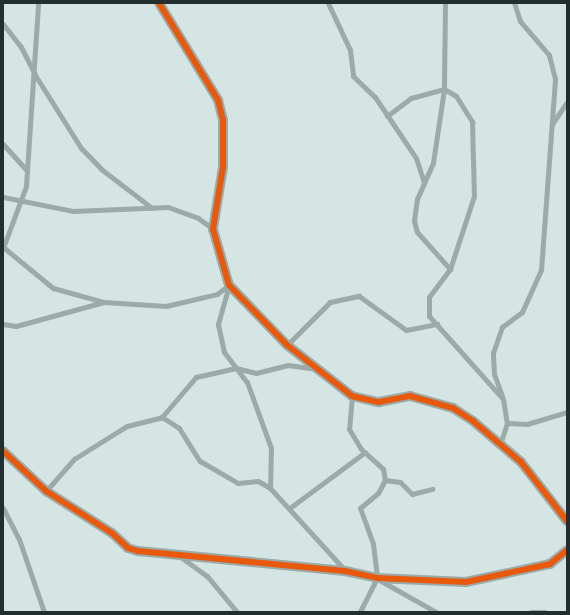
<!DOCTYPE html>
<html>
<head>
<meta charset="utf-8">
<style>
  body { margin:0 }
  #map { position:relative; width:570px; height:615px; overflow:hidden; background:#d4e5e3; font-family:"Playfair Display",serif }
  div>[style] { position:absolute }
  .lane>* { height:5px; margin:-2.5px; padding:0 2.5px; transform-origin:2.5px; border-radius:2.5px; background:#9aaba9 }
  .street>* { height:10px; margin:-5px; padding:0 5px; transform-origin:5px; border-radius:5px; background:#9aaba9 }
  .cycleway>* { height:6px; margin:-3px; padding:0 3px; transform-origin:3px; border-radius:3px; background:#e8590c }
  span { translate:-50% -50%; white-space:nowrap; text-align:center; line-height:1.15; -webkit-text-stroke:3.5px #cdece9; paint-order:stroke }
  .frame { position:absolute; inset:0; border:4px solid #232f2e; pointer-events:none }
</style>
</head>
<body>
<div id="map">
  <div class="lane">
    <div style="left:328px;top:3px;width:52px;rotate:64.9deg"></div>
    <div style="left:350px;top:50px;width:26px;rotate:83deg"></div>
    <div style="left:353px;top:76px;width:30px;rotate:44deg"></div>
    <div style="left:375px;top:97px;width:73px;rotate:56.1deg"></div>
    <div style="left:416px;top:158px;width:26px;rotate:72deg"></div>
    <div style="left:445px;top:3px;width:86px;rotate:90.7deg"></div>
    <div style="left:444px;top:89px;width:75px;rotate:98.5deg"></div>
    <div style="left:433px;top:163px;width:39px;rotate:114deg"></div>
    <div style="left:417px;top:199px;width:22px;rotate:98deg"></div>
    <div style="left:414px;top:221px;width:11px;rotate:75deg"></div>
    <div style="left:417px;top:232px;width:50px;rotate:48.3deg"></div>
    <div style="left:450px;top:269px;width:35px;rotate:127deg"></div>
    <div style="left:429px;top:297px;width:19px;rotate:90deg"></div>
    <div style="left:429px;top:316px;width:111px;rotate:48.3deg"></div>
    <div style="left:503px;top:399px;width:24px;rotate:81deg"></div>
    <div style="left:507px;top:423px;width:22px;rotate:108deg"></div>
    <div style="left:3px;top:24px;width:29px;rotate:52deg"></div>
    <div style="left:21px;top:47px;width:31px;rotate:63deg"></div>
    <div style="left:35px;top:75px;width:86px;rotate:57.8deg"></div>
    <div style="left:81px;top:148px;width:29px;rotate:46deg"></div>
    <div style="left:101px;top:169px;width:64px;rotate:37.4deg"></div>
    <div style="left:387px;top:116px;width:30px;rotate:-37deg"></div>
    <div style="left:411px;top:98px;width:34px;rotate:-15deg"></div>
    <div style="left:444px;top:89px;width:14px;rotate:30deg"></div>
    <div style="left:456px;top:96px;width:31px;rotate:58deg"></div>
    <div style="left:472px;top:122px;width:74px;rotate:88.5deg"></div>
    <div style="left:474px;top:196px;width:77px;rotate:108.2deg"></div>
    <div style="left:552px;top:124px;width:27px;rotate:-56deg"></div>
    <div style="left:3px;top:144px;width:36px;rotate:48deg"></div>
    <div style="left:3px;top:197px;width:71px;rotate:11.3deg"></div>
    <div style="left:73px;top:211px;width:95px;rotate:-2.4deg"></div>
    <div style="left:168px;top:207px;width:32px;rotate:20deg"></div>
    <div style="left:198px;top:218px;width:19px;rotate:36deg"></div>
    <div style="left:3px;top:247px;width:65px;rotate:39.4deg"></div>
    <div style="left:53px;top:288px;width:53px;rotate:15.4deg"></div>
    <div style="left:3px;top:248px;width:66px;rotate:-69.6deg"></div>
    <div style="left:26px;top:186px;width:183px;rotate:-86.2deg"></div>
    <div style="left:229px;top:285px;width:41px;rotate:105.8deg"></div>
    <div style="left:218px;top:324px;width:29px;rotate:78deg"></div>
    <div style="left:224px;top:352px;width:38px;rotate:53deg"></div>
    <div style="left:247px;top:382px;width:70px;rotate:70deg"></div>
    <div style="left:271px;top:448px;width:40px;rotate:91.4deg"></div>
    <div style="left:270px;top:488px;width:110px;rotate:47.6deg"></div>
    <div style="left:3px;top:324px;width:13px;rotate:9deg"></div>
    <div style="left:16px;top:326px;width:91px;rotate:-15.3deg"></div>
    <div style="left:104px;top:302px;width:62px;rotate:3.7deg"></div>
    <div style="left:166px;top:306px;width:52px;rotate:-13.2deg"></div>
    <div style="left:217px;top:294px;width:15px;rotate:-37deg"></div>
    <div style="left:287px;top:345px;width:61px;rotate:-45deg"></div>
    <div style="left:330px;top:302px;width:30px;rotate:-12deg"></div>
    <div style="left:359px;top:296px;width:58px;rotate:35.9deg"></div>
    <div style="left:406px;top:330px;width:32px;rotate:-11deg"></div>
    <div style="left:352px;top:396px;width:33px;rotate:95deg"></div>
    <div style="left:349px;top:429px;width:23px;rotate:59deg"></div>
    <div style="left:361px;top:449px;width:30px;rotate:42deg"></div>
    <div style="left:383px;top:469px;width:11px;rotate:80deg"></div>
    <div style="left:385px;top:480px;width:15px;rotate:118deg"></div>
    <div style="left:378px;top:493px;width:23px;rotate:140deg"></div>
    <div style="left:360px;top:508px;width:38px;rotate:70deg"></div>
    <div style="left:373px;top:544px;width:34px;rotate:83deg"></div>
    <div style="left:377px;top:578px;width:38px;rotate:117deg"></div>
    <div style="left:502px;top:396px;width:23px;rotate:-110deg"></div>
    <div style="left:494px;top:374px;width:21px;rotate:-93deg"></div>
    <div style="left:493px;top:353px;width:28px;rotate:-71deg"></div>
    <div style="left:502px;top:327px;width:25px;rotate:-37deg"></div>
    <div style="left:522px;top:312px;width:46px;rotate:-65.7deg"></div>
    <div style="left:541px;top:270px;width:192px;rotate:-85.8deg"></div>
    <div style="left:555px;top:79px;width:25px;rotate:-104deg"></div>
    <div style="left:549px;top:55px;width:45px;rotate:-130.5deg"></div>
    <div style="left:520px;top:21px;width:19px;rotate:-108deg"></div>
    <div style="left:161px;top:418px;width:54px;rotate:-49.5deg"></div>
    <div style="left:196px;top:377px;width:41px;rotate:-12.7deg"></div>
    <div style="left:236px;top:368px;width:21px;rotate:14deg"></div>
    <div style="left:256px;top:373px;width:33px;rotate:-14deg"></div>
    <div style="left:288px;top:365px;width:27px;rotate:8deg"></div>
    <div style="left:507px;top:423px;width:20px;rotate:3deg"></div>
    <div style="left:527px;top:424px;width:42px;rotate:-16.7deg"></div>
    <div style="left:385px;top:480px;width:15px;rotate:8deg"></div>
    <div style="left:400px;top:482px;width:17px;rotate:45deg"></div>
    <div style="left:412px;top:494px;width:21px;rotate:-14deg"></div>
    <div style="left:46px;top:491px;width:43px;rotate:-48.8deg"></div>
    <div style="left:74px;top:459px;width:62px;rotate:-31.9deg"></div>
    <div style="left:127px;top:426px;width:36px;rotate:-14deg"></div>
    <div style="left:162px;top:417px;width:20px;rotate:33deg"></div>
    <div style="left:179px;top:428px;width:39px;rotate:58deg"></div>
    <div style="left:200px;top:461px;width:44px;rotate:30.1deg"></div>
    <div style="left:238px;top:483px;width:20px;rotate:-6deg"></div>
    <div style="left:258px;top:481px;width:14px;rotate:30deg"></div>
    <div style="left:291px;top:507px;width:92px;rotate:-36.6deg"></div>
    <div style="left:3px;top:508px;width:35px;rotate:63deg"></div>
    <div style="left:19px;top:539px;width:77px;rotate:71.1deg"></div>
    <div style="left:182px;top:558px;width:31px;rotate:36deg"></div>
    <div style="left:207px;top:576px;width:47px;rotate:50.2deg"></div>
    <div style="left:381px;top:581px;width:63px;rotate:29.4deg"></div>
    <div style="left:531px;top:612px;width:14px"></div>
  </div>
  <div class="street">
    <div style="left:159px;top:3px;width:114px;rotate:58.7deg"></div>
    <div style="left:218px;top:100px;width:21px;rotate:76deg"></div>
    <div style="left:223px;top:120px;width:47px;rotate:90deg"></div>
    <div style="left:223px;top:167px;width:63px;rotate:99.2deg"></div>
    <div style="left:213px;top:229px;width:58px;rotate:74.1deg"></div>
    <div style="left:229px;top:285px;width:83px;rotate:46deg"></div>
    <div style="left:287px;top:345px;width:83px;rotate:38.1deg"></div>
    <div style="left:352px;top:396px;width:28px;rotate:13deg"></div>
    <div style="left:379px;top:402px;width:32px;rotate:-11deg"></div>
    <div style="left:410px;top:396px;width:45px;rotate:15.6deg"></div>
    <div style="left:453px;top:408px;width:24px;rotate:33deg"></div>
    <div style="left:473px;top:421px;width:63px;rotate:40.5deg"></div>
    <div style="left:521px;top:462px;width:75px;rotate:52.1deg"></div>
    <div style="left:3px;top:451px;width:59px;rotate:42.9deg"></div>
    <div style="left:46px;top:491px;width:78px;rotate:32.5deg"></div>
    <div style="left:112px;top:533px;width:22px;rotate:43deg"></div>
    <div style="left:128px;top:548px;width:10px;rotate:17deg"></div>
    <div style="left:138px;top:551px;width:208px;rotate:5.5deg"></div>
    <div style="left:345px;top:571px;width:33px;rotate:12deg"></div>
    <div style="left:377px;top:578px;width:89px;rotate:2.6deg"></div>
    <div style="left:466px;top:582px;width:86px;rotate:-12.1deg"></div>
    <div style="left:550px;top:564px;width:22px;rotate:-39deg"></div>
  </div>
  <div class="cycleway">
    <div style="left:159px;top:3px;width:114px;rotate:58.7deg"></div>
    <div style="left:218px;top:100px;width:21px;rotate:76deg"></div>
    <div style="left:223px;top:120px;width:47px;rotate:90deg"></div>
    <div style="left:223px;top:167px;width:63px;rotate:99.2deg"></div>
    <div style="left:213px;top:229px;width:58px;rotate:74.1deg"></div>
    <div style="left:229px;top:285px;width:83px;rotate:46deg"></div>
    <div style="left:287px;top:345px;width:83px;rotate:38.1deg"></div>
    <div style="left:352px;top:396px;width:28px;rotate:13deg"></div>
    <div style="left:379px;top:402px;width:32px;rotate:-11deg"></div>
    <div style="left:410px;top:396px;width:45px;rotate:15.6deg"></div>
    <div style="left:453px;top:408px;width:24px;rotate:33deg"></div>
    <div style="left:473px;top:421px;width:63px;rotate:40.5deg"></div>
    <div style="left:521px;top:462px;width:75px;rotate:52.1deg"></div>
    <div style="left:3px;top:451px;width:59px;rotate:42.9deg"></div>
    <div style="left:46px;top:491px;width:78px;rotate:32.5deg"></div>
    <div style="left:112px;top:533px;width:22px;rotate:43deg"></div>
    <div style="left:128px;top:548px;width:10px;rotate:17deg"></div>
    <div style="left:138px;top:551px;width:208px;rotate:5.5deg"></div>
    <div style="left:345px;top:571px;width:33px;rotate:12deg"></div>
    <div style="left:377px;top:578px;width:89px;rotate:2.6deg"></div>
    <div style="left:466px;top:582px;width:86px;rotate:-12.1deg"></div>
    <div style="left:550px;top:564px;width:22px;rotate:-39deg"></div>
  </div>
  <div class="frame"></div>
</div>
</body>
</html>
